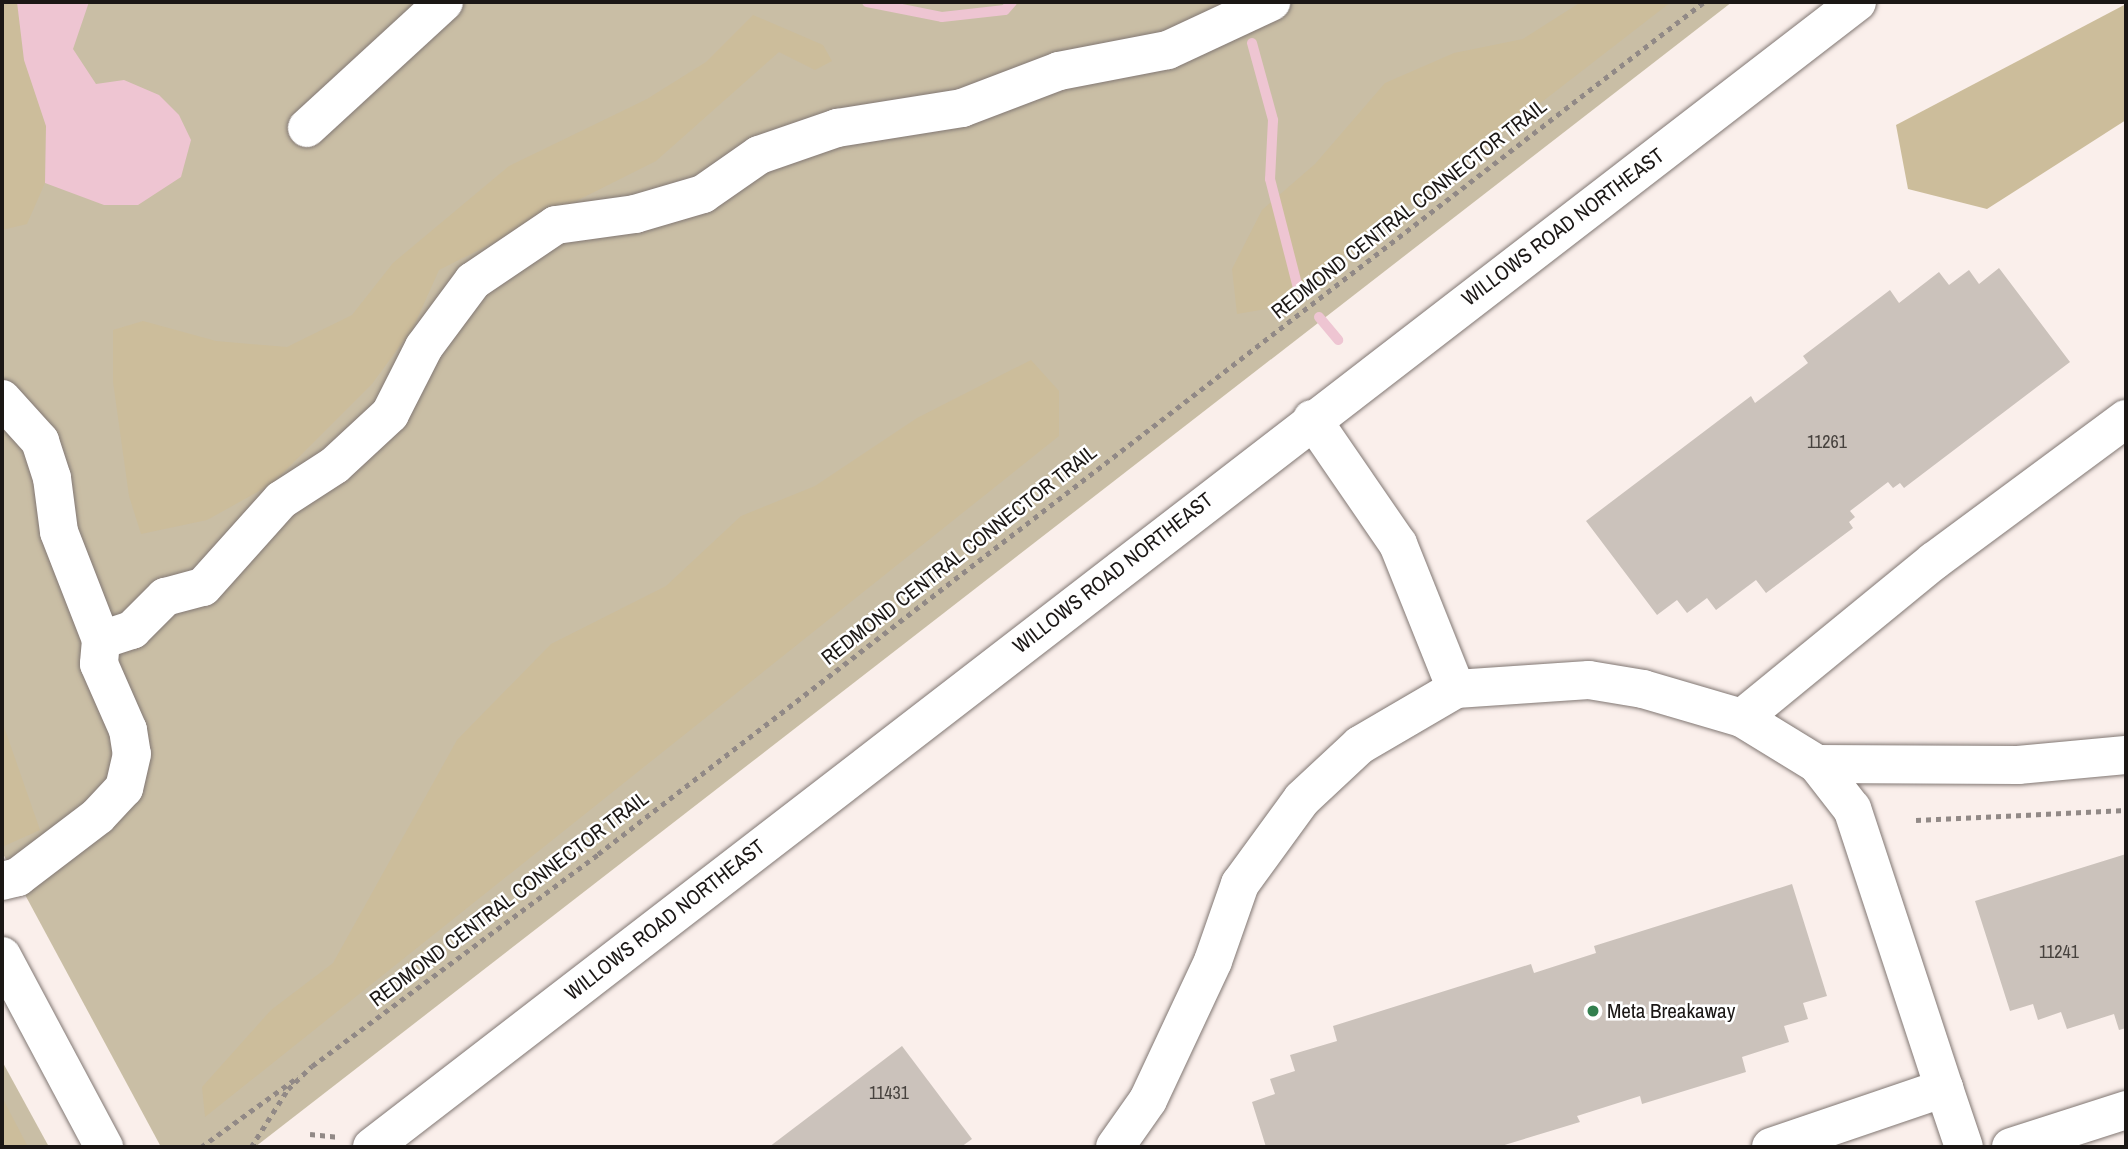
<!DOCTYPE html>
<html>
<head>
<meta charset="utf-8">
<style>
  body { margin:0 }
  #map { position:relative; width:2128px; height:1149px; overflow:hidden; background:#faefeb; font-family:"Archivo Narrow",sans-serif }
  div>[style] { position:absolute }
  .green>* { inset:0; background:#c9bea5 }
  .forest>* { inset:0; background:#ccbd9b }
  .water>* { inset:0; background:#eec5d2 }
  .stream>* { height:10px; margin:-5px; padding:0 5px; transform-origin:5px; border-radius:5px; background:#eec5d2 }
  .building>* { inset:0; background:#cbc2bb }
  .path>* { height:4.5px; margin-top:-2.25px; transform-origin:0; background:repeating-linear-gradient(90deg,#918986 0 5px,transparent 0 10px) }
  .roads { filter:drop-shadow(0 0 2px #817773) drop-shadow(0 0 2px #817773) }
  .minor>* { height:38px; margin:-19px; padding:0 19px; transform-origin:19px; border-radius:19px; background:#fff }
  .major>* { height:38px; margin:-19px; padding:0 19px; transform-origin:19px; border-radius:19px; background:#fff }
  .dots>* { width:19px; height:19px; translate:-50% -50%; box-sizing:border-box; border:4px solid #fff; border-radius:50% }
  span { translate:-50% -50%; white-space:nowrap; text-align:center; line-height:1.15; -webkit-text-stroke:5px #fff; paint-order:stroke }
  .number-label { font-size:18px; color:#47423e }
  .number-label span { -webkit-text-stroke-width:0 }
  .street-label { font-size:21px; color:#1b1715 }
  .poi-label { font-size:21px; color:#1b1715 }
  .left { translate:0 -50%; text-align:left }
  .frame { position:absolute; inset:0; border:4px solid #1b1715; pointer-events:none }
</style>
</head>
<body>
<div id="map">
  <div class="green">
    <div style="clip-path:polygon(2px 2px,1732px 2px,255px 1147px,161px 1147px,2px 852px)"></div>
    <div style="clip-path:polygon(2px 1061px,49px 1147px,2px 1147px)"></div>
  </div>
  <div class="forest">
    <div style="clip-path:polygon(2px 2px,17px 2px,24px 60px,46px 126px,45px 183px,27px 224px,2px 230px)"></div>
    <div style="clip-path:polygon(1581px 2px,1671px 2px,1277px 307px,1237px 314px,1232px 269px,1262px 210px,1315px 164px,1385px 83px,1454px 53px,1523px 39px)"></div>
    <div style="clip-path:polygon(2126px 4px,2126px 120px,1987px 209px,1908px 189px,1896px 125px)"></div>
    <div style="clip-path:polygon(753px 15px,823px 45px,832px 61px,815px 70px,779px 52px,656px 161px,439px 270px,413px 328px,372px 384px,272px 484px,207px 520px,141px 534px,129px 496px,113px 382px,113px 330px,143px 321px,216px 341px,287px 347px,352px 315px,393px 263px,509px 166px,647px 99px,706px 62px)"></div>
    <div style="clip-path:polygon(1031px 360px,1059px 391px,1059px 436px,205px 1117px,202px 1087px,271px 1010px,333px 963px,457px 740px,551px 644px,666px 586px,741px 516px,815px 486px,917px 418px)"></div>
    <div style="clip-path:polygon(2px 721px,40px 830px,2px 847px)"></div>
    <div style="clip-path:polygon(2px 1097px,28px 1147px,2px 1147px)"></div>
  </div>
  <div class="water">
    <div style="clip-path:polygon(17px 2px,89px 2px,73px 49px,96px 84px,124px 80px,159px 95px,179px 115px,191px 140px,181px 177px,138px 205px,104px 205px,45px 183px,46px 126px,24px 60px)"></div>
  </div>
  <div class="stream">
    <div style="left:867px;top:2px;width:76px;rotate:11.3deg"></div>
    <div style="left:942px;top:17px;width:63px;rotate:-6.3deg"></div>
    <div style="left:1005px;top:10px;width:11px;rotate:-49deg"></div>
    <div style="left:1252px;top:43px;width:80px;rotate:74.7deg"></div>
    <div style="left:1273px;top:120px;width:59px;rotate:92.9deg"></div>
    <div style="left:1270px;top:179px;width:113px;rotate:75.6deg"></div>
    <div style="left:1319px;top:317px;width:30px;rotate:50deg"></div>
  </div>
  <div class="building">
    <div style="clip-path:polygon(1999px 268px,2070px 362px,1904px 488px,1900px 483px,1893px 488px,1888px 482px,1850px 511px,1855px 517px,1849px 522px,1853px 528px,1766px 593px,1756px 580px,1716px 610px,1707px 598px,1687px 613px,1677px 600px,1657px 615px,1586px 521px,1751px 396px,1755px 403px,1808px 363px,1803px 356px,1890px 290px,1899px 303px,1939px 272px,1949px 285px,1969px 270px,1979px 284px)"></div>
    <div style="clip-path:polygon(2126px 854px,2126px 1028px,2119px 1030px,2114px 1014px,2067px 1029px,2061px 1012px,2038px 1020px,2033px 1004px,2010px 1011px,1975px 901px)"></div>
    <div style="clip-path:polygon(1792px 884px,1827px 996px,1803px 1003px,1808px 1019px,1784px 1026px,1789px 1042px,1742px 1057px,1746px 1072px,1642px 1104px,1640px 1096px,1577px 1116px,1580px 1122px,1498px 1147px,1266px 1147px,1252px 1102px,1275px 1094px,1270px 1079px,1295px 1071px,1290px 1055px,1337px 1041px,1333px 1026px,1531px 964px,1534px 973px,1596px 953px,1594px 946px)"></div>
    <div style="clip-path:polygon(902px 1046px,972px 1139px,961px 1147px,769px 1147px)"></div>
  </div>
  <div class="path">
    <div style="left:1916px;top:820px;width:210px;rotate:-2.7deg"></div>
    <div style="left:310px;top:1134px;width:27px;rotate:6deg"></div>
    <div style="left:201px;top:1147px;width:120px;rotate:-35.8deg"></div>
    <div style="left:251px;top:1147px;width:69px;rotate:-57.5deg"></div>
    <div style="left:288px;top:1089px;width:33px;rotate:-44deg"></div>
    <div style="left:312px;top:1066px;width:356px;rotate:-36.5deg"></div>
    <div style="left:598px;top:854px;width:1396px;rotate:-37.61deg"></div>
  </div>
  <div class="roads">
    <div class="minor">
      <div style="left:307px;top:128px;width:186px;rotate:-42.6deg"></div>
      <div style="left:2px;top:399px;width:57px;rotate:47.9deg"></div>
      <div style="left:40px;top:441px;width:39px;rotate:72deg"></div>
      <div style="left:52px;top:478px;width:54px;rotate:82.6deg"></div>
      <div style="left:59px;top:532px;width:116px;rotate:68.7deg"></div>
      <div style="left:101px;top:640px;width:24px;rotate:95deg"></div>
      <div style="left:99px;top:664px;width:72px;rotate:66.3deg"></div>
      <div style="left:128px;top:730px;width:24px;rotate:81deg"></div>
      <div style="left:132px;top:754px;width:35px;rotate:103deg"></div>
      <div style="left:124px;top:788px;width:38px;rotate:133deg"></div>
      <div style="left:98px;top:816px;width:101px;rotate:142.7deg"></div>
      <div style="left:18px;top:877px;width:16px;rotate:166deg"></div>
      <div style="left:1312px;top:419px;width:152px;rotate:55.5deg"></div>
      <div style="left:1398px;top:544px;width:156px;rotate:68.2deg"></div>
      <div style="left:101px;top:640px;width:33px;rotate:-18deg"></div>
      <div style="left:132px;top:630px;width:47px;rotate:-45deg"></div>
      <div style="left:165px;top:597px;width:39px;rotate:-15deg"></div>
      <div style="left:203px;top:587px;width:117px;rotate:-48.1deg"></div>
      <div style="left:281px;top:500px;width:64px;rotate:-32.9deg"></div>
      <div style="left:335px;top:465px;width:75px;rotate:-42.8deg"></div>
      <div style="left:390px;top:414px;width:75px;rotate:-63.1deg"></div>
      <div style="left:424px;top:347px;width:82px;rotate:-53.4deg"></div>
      <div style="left:473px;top:281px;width:100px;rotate:-34deg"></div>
      <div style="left:556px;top:225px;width:80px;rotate:-7.9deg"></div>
      <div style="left:635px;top:214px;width:71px;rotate:-16.4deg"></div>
      <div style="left:703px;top:194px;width:68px;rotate:-34.9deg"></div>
      <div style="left:759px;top:155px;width:83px;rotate:-19.1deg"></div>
      <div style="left:837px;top:128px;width:127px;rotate:-9.1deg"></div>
      <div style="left:962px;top:108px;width:104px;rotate:-20.9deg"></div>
      <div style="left:1059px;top:71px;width:111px;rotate:-10.9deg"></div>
      <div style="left:1168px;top:50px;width:114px;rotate:-25deg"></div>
      <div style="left:1742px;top:718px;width:248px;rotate:-39.3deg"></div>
      <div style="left:1934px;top:561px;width:239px;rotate:-36.5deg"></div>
      <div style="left:2px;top:956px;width:217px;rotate:61.9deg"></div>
      <div style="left:1944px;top:1088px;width:62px;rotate:71.3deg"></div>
      <div style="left:1115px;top:1147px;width:57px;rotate:-54.9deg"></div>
      <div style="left:1148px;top:1100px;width:153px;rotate:-64.9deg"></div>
      <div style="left:1213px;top:961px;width:82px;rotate:-70.7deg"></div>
      <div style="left:1240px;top:884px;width:105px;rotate:-53.9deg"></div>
      <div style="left:1302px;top:799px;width:79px;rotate:-43deg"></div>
      <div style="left:1360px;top:745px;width:111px;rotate:-30.3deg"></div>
      <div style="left:1456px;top:689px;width:133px;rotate:-3.9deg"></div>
      <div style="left:1589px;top:680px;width:55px;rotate:9.5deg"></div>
      <div style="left:1643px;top:689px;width:103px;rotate:16.3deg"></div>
      <div style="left:1742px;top:718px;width:88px;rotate:31.5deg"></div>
      <div style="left:1817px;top:764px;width:201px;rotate:0.3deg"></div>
      <div style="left:2018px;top:765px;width:108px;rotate:-5.3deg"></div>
      <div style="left:1771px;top:1147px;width:183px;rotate:-18.8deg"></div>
      <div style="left:1944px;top:1088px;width:294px;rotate:-108.2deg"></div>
      <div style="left:1852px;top:809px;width:57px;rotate:-127.9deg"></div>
      <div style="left:2011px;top:1147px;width:121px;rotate:-17.8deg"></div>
    </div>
    <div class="major">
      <div style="left:372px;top:1147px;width:1875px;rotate:-37.63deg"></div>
    </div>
  </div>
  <div class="dots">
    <div style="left:1593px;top:1011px;background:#327f4e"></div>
  </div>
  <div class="number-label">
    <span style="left:1827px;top:442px">11261</span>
    <span style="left:2059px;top:952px">11241</span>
    <span style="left:889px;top:1093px">11431</span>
  </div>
  <div class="street-label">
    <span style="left:1409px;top:209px;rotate:-38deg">REDMOND CENTRAL CONNECTOR TRAIL</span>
    <span style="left:1563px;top:227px;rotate:-37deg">WILLOWS ROAD NORTHEAST</span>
    <span style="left:959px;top:555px;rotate:-38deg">REDMOND CENTRAL CONNECTOR TRAIL</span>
    <span style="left:1113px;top:573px;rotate:-38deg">WILLOWS ROAD NORTHEAST</span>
    <span style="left:509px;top:899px;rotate:-37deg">REDMOND CENTRAL CONNECTOR TRAIL</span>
    <span style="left:665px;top:920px;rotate:-38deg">WILLOWS ROAD NORTHEAST</span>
  </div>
  <div class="poi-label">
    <span class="left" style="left:1607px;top:1011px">Meta Breakaway</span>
  </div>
  <div class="frame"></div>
</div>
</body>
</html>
